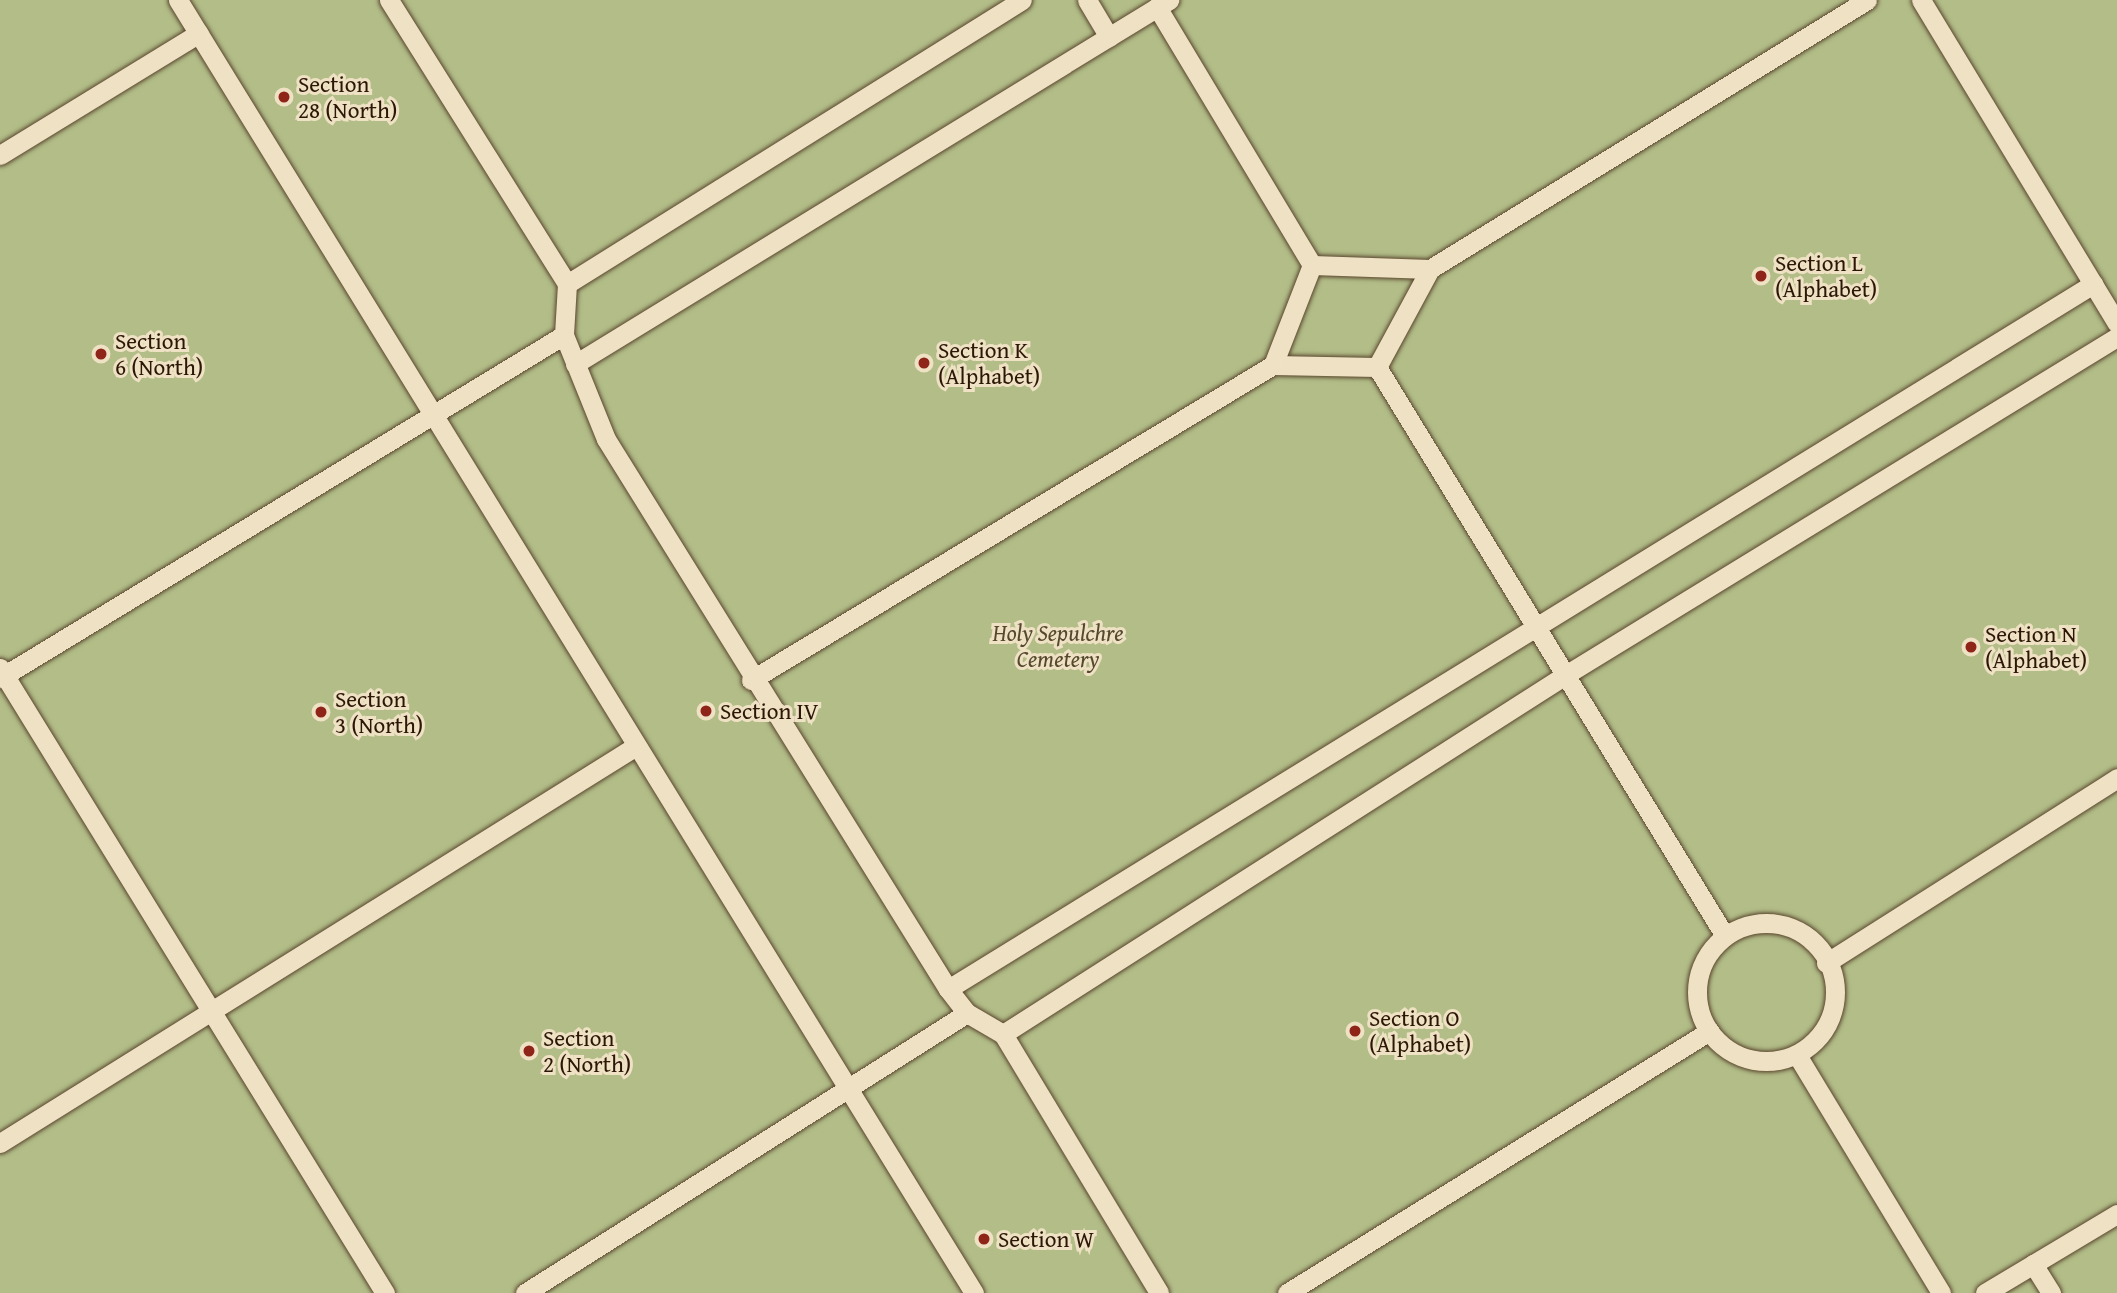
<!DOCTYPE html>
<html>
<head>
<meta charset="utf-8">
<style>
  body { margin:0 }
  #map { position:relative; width:2117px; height:1293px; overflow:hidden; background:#e6d3a5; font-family:"Gentium Book Plus",serif }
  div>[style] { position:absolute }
  .green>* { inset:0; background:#b2bd88; transform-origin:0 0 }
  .roads { filter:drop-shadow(0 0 2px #5a462e) drop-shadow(0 0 2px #5a462e) }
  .lane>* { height:19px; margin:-9.5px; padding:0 9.5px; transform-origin:9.5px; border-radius:9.5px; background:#efe2c4 }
  .lane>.ring { margin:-9.5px; padding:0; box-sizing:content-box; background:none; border:19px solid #efe2c4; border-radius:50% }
  .dots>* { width:19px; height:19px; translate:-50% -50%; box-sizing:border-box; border:4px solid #efe2c4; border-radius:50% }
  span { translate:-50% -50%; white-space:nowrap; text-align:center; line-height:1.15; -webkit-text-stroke:6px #efe2c4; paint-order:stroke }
  .poi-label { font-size:23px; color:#2c1706 }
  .left { translate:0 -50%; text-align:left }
  .park-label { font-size:23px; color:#54492d; font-style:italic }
</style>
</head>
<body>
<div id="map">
  <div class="green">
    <div style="left:0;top:0;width:2117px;height:1293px"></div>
  </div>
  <div class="roads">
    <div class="lane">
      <div style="left:178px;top:0;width:1518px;rotate:58.38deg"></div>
      <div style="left:389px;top:0;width:335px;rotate:57.9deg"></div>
      <div style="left:567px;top:284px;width:51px;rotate:93.4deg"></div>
      <div style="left:564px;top:335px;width:112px;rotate:68deg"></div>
      <div style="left:606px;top:439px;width:648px;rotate:58.13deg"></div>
      <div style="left:948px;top:989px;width:31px;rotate:52deg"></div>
      <div style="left:967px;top:1013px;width:42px;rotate:30.3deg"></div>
      <div style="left:1003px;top:1034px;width:302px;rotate:58.9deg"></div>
      <div style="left:1087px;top:0;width:43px;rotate:59.3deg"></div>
      <div style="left:1921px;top:0;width:378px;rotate:58.8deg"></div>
      <div style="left:1157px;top:7px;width:301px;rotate:59deg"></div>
      <div style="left:0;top:155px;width:233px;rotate:-31.5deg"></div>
      <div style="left:1312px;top:265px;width:118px;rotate:1.9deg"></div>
      <div style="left:1430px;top:269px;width:111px;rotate:118.4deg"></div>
      <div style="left:1377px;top:367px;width:104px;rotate:-178.9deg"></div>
      <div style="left:1273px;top:365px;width:107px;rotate:-68.7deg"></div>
      <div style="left:1430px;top:269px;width:513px;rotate:-31.61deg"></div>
      <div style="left:567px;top:284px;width:536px;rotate:-31.97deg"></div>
      <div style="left:575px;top:364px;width:697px;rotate:-31.5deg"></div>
      <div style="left:1377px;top:367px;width:667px;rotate:58.55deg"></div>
      <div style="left:0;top:668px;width:734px;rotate:58.37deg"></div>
      <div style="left:0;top:678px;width:660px;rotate:-31.31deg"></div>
      <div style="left:751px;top:680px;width:610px;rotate:-31.11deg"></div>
      <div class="ring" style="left:1697px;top:923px;width:119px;height:119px"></div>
      <div style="left:1826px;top:963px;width:345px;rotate:-32.4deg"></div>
      <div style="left:948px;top:989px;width:1345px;rotate:-31.62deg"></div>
      <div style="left:1003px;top:1034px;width:669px;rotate:-32.55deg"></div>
      <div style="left:1567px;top:674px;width:645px;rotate:-31.5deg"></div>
      <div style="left:1797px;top:1055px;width:278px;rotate:58.8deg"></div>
      <div style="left:0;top:1143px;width:750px;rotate:-31.97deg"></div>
      <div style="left:2033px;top:1264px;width:34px;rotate:58deg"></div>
      <div style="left:525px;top:1293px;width:523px;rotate:-32.35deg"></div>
      <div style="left:1287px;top:1293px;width:497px;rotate:-31.8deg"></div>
      <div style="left:1985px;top:1293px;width:154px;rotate:-30.9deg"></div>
    </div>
  </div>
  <div class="dots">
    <div style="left:284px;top:97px;background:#8f2418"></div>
    <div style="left:1761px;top:276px;background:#8f2418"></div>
    <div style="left:101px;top:354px;background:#8f2418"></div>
    <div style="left:924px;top:363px;background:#8f2418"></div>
    <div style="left:1971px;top:647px;background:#8f2418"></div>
    <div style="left:706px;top:711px;background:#8f2418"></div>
    <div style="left:321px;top:712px;background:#8f2418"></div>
    <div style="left:1355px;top:1031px;background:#8f2418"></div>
    <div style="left:529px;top:1051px;background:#8f2418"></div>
    <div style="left:984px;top:1239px;background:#8f2418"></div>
  </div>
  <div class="poi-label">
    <span class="left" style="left:298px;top:97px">Section<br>28 (North)</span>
    <span class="left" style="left:1775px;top:276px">Section L<br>(Alphabet)</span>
    <span class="left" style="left:115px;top:354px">Section<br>6 (North)</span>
    <span class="left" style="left:938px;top:363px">Section K<br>(Alphabet)</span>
    <span class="left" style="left:1985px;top:647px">Section N<br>(Alphabet)</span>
    <span class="left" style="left:335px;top:712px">Section<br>3 (North)</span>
    <span class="left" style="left:720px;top:711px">Section IV</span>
    <span class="left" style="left:1369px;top:1031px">Section O<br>(Alphabet)</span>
    <span class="left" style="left:543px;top:1051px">Section<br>2 (North)</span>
    <span class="left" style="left:998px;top:1239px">Section W</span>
  </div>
  <div class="park-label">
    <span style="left:1058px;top:646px">Holy Sepulchre<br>Cemetery</span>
  </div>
</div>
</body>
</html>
